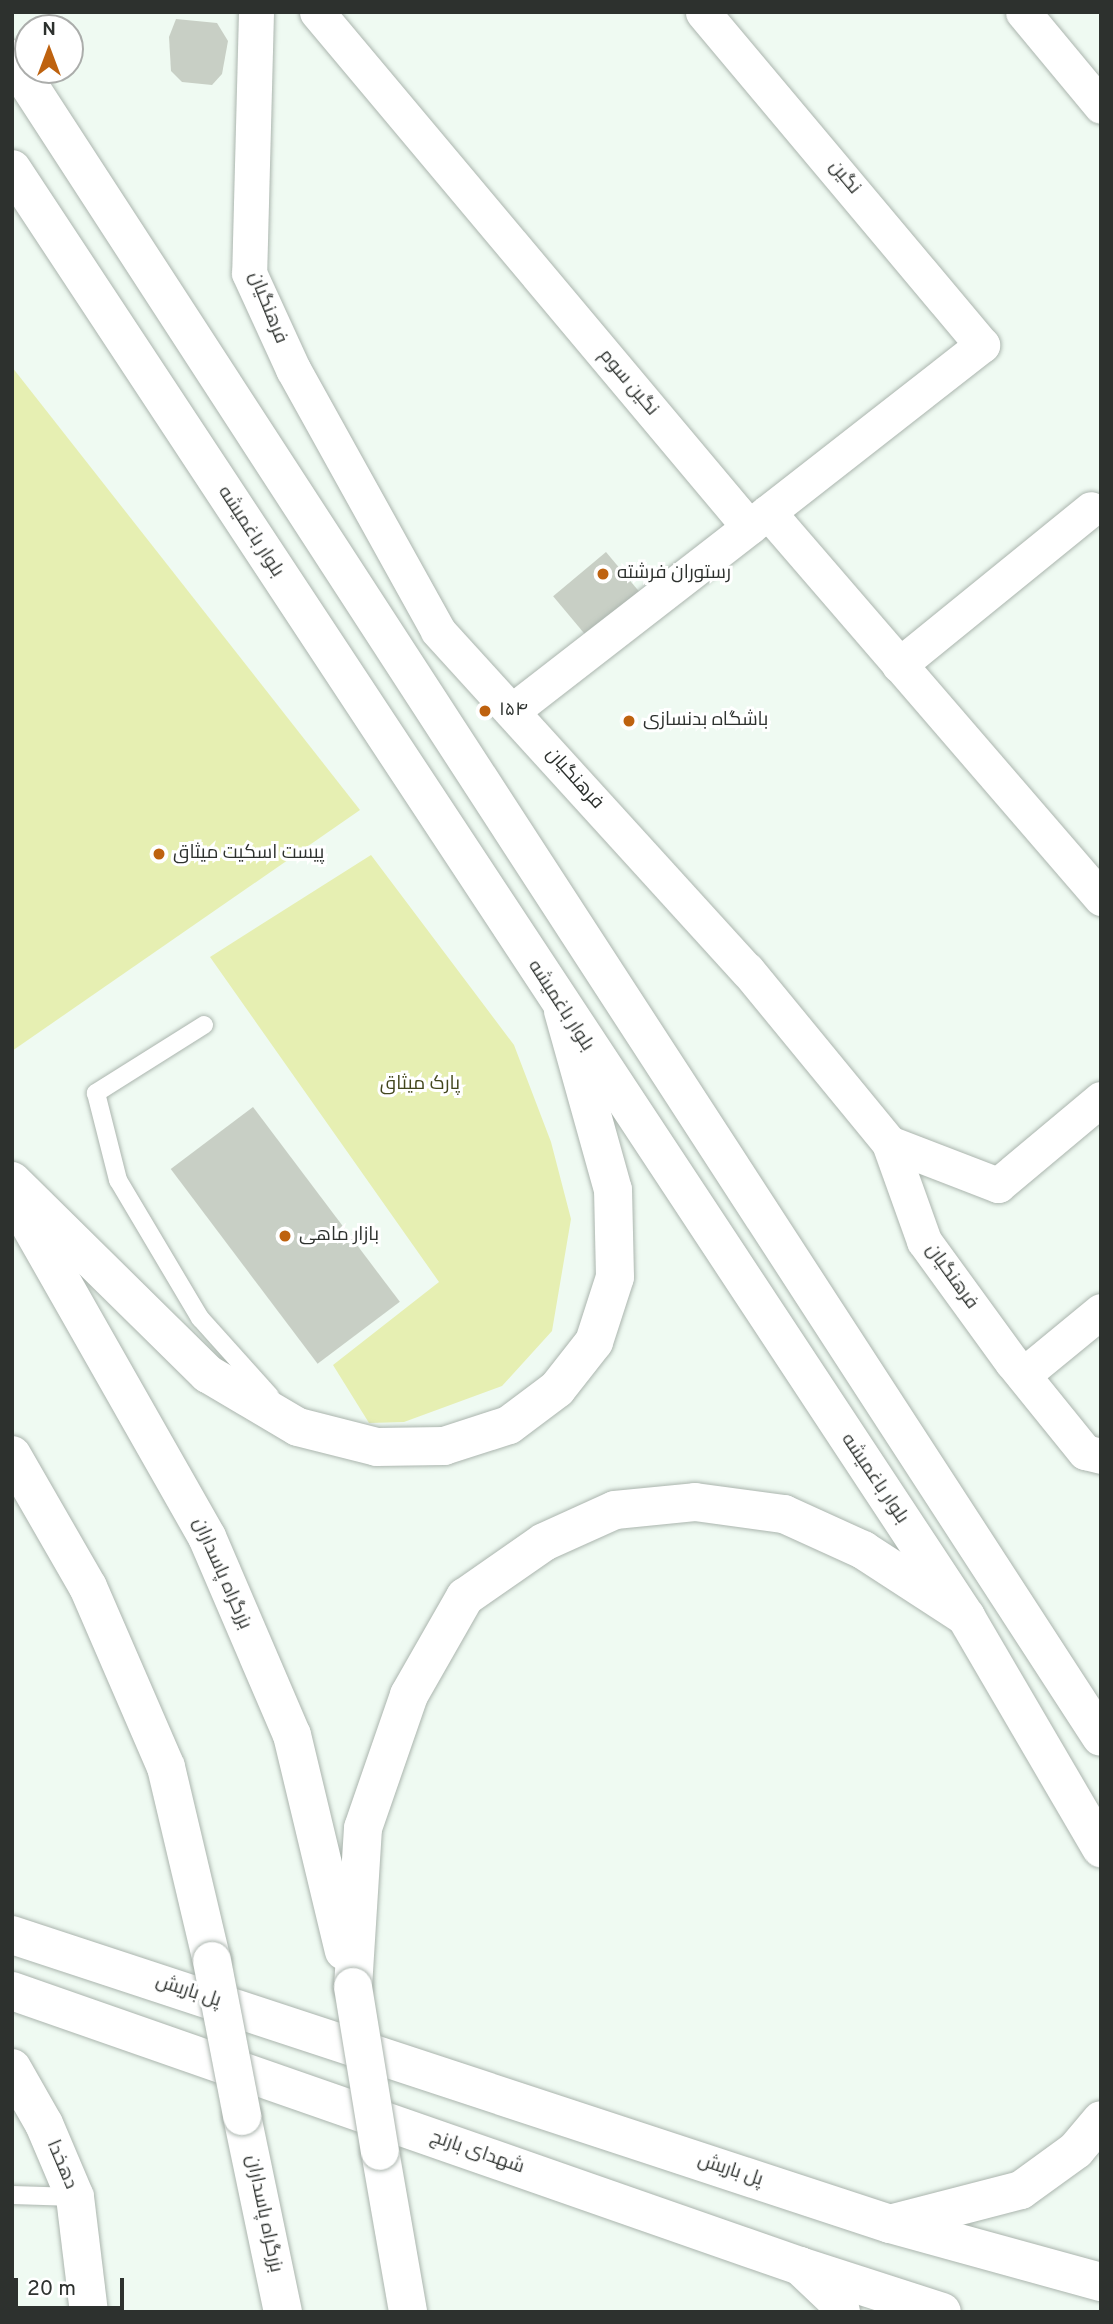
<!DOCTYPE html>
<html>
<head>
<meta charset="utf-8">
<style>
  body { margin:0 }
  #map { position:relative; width:1113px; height:2324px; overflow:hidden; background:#effaf2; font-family:Overpass,Cairo,sans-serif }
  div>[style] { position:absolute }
  .green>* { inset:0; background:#e6efb2 }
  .building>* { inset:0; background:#c8cfc5; transform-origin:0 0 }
  .roads { filter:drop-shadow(0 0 2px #abb5ae) drop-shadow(0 0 2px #abb5ae) }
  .service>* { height:18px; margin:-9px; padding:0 9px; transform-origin:9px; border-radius:9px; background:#fff }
  .minor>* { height:35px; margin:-17.5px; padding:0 17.5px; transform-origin:17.5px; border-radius:17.5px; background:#fff }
  .secondary>* { height:38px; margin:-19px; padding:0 19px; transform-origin:19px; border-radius:19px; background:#fff }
  .primary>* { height:38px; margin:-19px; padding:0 19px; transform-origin:19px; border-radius:19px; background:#fff }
  .trunk>* { height:38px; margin:-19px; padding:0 19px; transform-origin:19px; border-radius:19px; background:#fff }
  .bridges { filter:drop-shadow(0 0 2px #abb5ae) drop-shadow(0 0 2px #abb5ae) }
  .trunk-bridge>* { height:38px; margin:-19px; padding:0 19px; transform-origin:19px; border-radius:19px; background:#fff }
  .dots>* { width:19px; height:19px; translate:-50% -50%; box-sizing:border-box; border:4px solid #fff; border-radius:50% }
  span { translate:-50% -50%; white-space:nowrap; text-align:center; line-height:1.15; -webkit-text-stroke:6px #fff; paint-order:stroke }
  .street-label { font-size:19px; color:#2d312e }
  .poi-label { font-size:19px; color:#2d312e }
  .left { translate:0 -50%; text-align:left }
  .park-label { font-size:19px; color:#42461d }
  .frame { position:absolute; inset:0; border:14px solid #2d312e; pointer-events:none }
  .north { position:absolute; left:14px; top:14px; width:70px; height:70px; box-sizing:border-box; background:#fff; border:2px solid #abadab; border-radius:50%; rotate:0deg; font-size:19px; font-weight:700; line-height:28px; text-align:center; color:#2d312e }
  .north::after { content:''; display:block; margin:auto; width:24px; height:32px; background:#be620f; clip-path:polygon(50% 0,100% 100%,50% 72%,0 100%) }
  .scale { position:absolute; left:14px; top:2278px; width:110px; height:32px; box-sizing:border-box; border:4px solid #2d312e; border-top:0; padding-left:9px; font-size:21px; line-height:24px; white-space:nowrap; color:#2d312e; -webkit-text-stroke:5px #fff; paint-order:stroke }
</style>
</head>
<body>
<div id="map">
  <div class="green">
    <div style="clip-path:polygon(12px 367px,360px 810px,12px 1051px)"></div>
    <div style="clip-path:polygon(371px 855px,514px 1045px,551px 1142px,571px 1219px,552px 1331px,502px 1386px,404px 1422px,369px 1423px,333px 1365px,439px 1282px,210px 957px)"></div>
  </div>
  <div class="building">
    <div style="clip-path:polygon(176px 19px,217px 23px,228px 41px,222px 74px,212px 85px,182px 82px,171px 71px,169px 37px)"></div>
    <div style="left:606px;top:552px;width:57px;height:69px;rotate:50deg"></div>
    <div style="left:253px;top:1107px;width:244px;height:103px;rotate:53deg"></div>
  </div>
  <div class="roads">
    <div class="service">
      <div style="left:204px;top:1025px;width:128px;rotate:147.8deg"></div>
      <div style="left:96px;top:1093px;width:90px;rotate:75.8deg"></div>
      <div style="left:118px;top:1180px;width:161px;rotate:59.3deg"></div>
      <div style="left:200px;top:1318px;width:105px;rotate:48.1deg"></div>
      <div style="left:12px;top:2195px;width:63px;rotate:1.8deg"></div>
    </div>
    <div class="minor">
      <div style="left:256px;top:12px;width:261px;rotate:91.5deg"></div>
      <div style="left:249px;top:273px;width:106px;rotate:65.4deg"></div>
      <div style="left:293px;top:369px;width:299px;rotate:61deg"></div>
      <div style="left:438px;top:631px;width:459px;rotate:47.7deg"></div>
      <div style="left:747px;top:970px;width:224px;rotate:50.6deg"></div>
      <div style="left:889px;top:1143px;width:104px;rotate:70.3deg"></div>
      <div style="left:924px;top:1241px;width:150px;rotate:54deg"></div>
      <div style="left:1012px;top:1362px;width:116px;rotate:51deg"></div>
      <div style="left:1085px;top:1452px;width:16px;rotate:14deg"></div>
      <div style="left:317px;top:12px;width:672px;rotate:50.01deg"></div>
      <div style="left:749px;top:527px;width:296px;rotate:-38deg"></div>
      <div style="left:982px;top:345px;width:434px;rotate:-130deg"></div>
      <div style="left:1023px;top:12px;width:122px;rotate:50.3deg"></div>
      <div style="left:768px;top:512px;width:510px;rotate:49.22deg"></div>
      <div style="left:899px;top:665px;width:247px;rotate:-39.1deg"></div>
      <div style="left:512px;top:711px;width:300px;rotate:-37.8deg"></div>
      <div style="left:889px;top:1143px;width:117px;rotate:21.1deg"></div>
      <div style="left:998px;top:1185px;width:134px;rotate:-39.9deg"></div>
      <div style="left:1023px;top:1375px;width:101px;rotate:-39.4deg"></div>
    </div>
    <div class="secondary">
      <div style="left:12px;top:1935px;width:924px;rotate:18.22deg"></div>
      <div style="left:890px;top:2224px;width:219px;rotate:15.4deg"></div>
      <div style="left:12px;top:1991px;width:835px;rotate:19.24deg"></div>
      <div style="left:800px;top:2266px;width:149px;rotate:17.9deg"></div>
      <div style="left:12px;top:2068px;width:64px;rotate:60.3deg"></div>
      <div style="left:44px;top:2124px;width:79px;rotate:67deg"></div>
      <div style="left:75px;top:2197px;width:116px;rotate:83.1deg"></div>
    </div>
    <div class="primary">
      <div style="left:12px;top:59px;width:2000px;rotate:57.02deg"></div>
      <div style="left:12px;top:169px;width:1734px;rotate:56.62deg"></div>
      <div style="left:966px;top:1617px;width:268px;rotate:59.7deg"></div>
      <div style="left:890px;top:2224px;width:135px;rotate:-14.5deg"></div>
      <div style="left:1021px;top:2190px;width:68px;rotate:-36deg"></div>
      <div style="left:1076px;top:2150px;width:39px;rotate:-50deg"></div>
    </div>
    <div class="trunk">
      <div style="left:12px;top:1181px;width:275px;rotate:44.6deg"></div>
      <div style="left:208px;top:1374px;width:104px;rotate:30.5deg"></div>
      <div style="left:298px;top:1427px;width:81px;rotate:14.2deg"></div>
      <div style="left:377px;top:1447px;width:67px;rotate:-0.9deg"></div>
      <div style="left:444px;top:1446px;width:68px;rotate:-17.9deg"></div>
      <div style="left:509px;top:1425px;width:60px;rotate:-36.9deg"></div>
      <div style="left:557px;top:1389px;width:60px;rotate:-51.8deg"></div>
      <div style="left:594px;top:1342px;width:68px;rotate:-72.1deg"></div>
      <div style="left:615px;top:1277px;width:87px;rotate:-91.3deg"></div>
      <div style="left:613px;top:1190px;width:186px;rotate:-105.6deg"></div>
      <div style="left:19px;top:1206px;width:381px;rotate:60.4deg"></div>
      <div style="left:207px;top:1537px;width:215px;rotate:66.8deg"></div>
      <div style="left:292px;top:1735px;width:222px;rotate:76.5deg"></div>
      <div style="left:12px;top:1455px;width:152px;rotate:60.1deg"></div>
      <div style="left:88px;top:1587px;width:196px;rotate:66.6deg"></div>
      <div style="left:166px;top:1767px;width:199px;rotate:76.7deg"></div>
      <div style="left:353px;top:1987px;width:159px;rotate:-86.4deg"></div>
      <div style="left:363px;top:1828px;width:141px;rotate:-70.9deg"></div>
      <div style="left:409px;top:1695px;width:113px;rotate:-60.3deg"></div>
      <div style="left:465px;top:1597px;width:96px;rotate:-34.8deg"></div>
      <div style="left:544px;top:1542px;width:78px;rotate:-24.3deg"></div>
      <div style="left:615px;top:1510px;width:80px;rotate:-5.7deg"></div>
      <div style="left:695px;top:1502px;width:90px;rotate:7.7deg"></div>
      <div style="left:784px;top:1514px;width:87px;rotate:24.5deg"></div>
      <div style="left:863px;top:1550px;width:123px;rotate:33deg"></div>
      <div style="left:242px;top:2116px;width:200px;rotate:78.2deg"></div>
      <div style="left:380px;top:2151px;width:163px;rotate:80.1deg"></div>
      <div style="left:800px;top:2266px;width:52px;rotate:43.5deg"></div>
      <div style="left:838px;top:2302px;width:10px;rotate:73deg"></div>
    </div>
  </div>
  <div class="bridges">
    <div class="trunk-bridge">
      <div style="left:212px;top:1961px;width:158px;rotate:79deg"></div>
      <div style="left:353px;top:1987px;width:166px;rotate:80.7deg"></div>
    </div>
  </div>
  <div class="dots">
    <div style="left:603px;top:574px;background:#be620f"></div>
    <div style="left:485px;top:711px;background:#be620f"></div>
    <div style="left:629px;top:721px;background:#be620f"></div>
    <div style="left:159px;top:854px;background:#be620f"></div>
    <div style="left:285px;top:1236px;background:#be620f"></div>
  </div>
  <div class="street-label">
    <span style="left:844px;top:178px;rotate:50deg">نگین</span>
    <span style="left:267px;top:308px;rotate:68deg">فرهنگیان</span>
    <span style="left:628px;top:383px;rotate:50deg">نگین سوم</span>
    <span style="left:250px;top:532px;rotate:57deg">بلوار باغمیشه</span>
    <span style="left:574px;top:779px;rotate:48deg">فرهنگیان</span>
    <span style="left:560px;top:1006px;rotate:57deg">بلوار باغمیشه</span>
    <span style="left:951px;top:1277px;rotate:54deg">فرهنگیان</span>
    <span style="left:874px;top:1479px;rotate:56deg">بلوار باغمیشه</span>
    <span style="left:221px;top:1574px;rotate:66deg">بزرگراه پاسداران</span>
    <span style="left:188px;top:1992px;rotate:18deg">پل باریش</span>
    <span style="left:477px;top:2153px;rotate:19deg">شهدای بارنج</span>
    <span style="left:61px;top:2165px;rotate:67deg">دهخدا</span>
    <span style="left:730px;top:2171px;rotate:18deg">پل باریش</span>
    <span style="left:263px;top:2214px;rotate:78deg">بزرگراه پاسداران</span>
  </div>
  <div class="poi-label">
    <span class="left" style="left:617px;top:574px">رستوران فرشته</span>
    <span class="left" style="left:499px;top:711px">۱۵۴</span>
    <span class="left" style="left:643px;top:721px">باشگاه بدنسازی</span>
    <span class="left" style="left:173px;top:854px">پیست اسکیت میثاق</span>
    <span class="left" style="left:299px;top:1236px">بازار ماهی</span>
  </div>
  <div class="park-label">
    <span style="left:420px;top:1085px">پارک میثاق</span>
  </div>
  <div class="frame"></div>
  <div class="north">N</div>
  <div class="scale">20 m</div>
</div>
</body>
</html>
